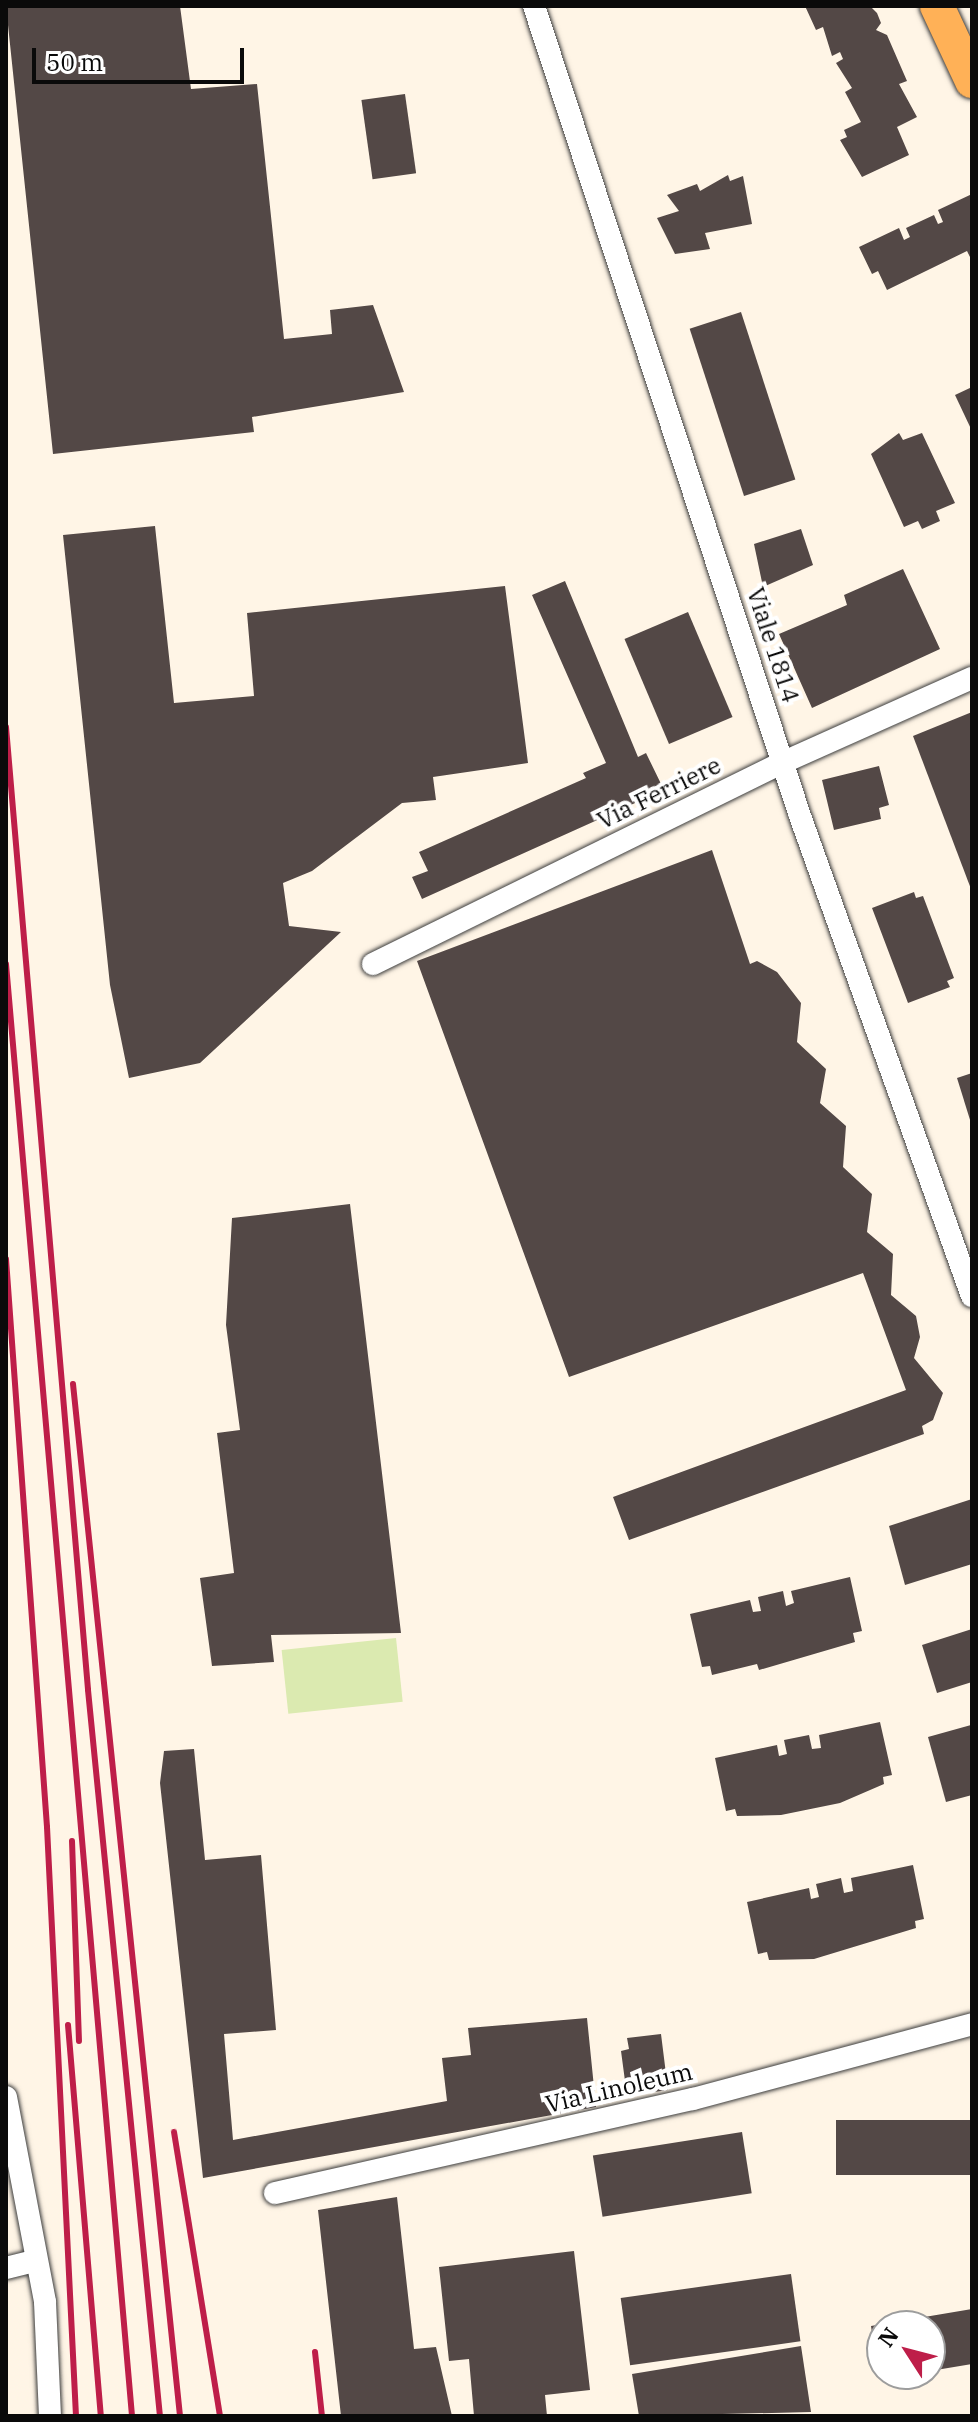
<!DOCTYPE html>
<html>
<head>
<meta charset="utf-8">
<style>
  body { margin:0 }
  #map { position:relative; width:978px; height:2422px; overflow:hidden; background:#fff5e6; font-family:"IBM Plex Serif",serif }
  div>[style] { position:absolute }
  .green>* { inset:0; background:#dbeab0; transform-origin:0 0 }
  .building>* { inset:0; background:#534846; transform-origin:0 0 }
  .roads { filter:drop-shadow(0 0 2px #3d3d3d) drop-shadow(0 0 2px #3d3d3d) }
  .minor>* { height:22px; margin:-11px; padding:0 11px; transform-origin:11px; border-radius:11px; background:#fff }
  .primary>* { height:34px; margin:-17px; padding:0 17px; transform-origin:17px; border-radius:17px; background:#ffb157 }
  .rail>* { height:6px; margin:-3px; padding:0 3px; transform-origin:3px; border-radius:3px; background:#be1e49 }
  span { translate:-50% -50%; white-space:nowrap; text-align:center; line-height:1.15; -webkit-text-stroke:8px #fff; paint-order:stroke }
  .street-label { font-size:24px; color:#0a0a0a }
  .frame { position:absolute; inset:0; border:8px solid #0a0a0a; pointer-events:none }
  .north { position:absolute; left:866px; top:2310px; width:80px; height:80px; box-sizing:border-box; background:#fff; border:2px solid #9d9d9d; border-radius:50%; rotate:306deg; font-size:22px; font-weight:700; line-height:32px; text-align:center; color:#0a0a0a }
  .north::after { content:''; display:block; margin:auto; width:28px; height:36px; background:#be1e49; clip-path:polygon(50% 0,100% 100%,50% 72%,0 100%) }
  .scale { position:absolute; left:32px; top:48px; width:212px; height:36px; box-sizing:border-box; border:4px solid #0a0a0a; border-top:0; padding-left:10px; font-size:24px; line-height:28px; white-space:nowrap; color:#0a0a0a; -webkit-text-stroke:6px #fff; paint-order:stroke }
</style>
</head>
<body>
<div id="map">
  <div class="green">
    <div style="left:396px;top:1638px;width:64px;height:115px;rotate:84deg"></div>
  </div>
  <div class="building">
    <div style="clip-path:polygon(6px 6px,180px 6px,191px 89px,257px 84px,284px 339px,332px 334px,330px 310px,373px 305px,404px 392px,252px 417px,254px 432px,53px 454px)"></div>
    <div style="clip-path:polygon(805px 6px,870px 6px,877px 13px,881px 23px,876px 30px,887px 35px,907px 81px,899px 84px,917px 117px,897px 127px,909px 155px,862px 177px,840px 140px,847px 137px,844px 130px,861px 122px,845px 92px,852px 88px,836px 63px,843px 59px,840px 52px,832px 56px,823px 27px,816px 30px)"></div>
    <div style="left:405px;top:94px;width:80px;height:44px;rotate:82deg"></div>
    <div style="clip-path:polygon(728px 175px,730px 181px,743px 176px,752px 224px,705px 233px,710px 249px,675px 254px,657px 218px,679px 211px,667px 195px,697px 184px,700px 191px)"></div>
    <div style="clip-path:polygon(972px 194px,972px 261px,967px 251px,887px 290px,878px 271px,872px 274px,859px 247px,899px 228px,904px 240px,910px 237px,906px 228px,934px 215px,938px 224px,943px 222px,938px 210px)"></div>
    <div style="left:741px;top:312px;width:176px;height:54px;rotate:72deg"></div>
    <div style="clip-path:polygon(972px 387px,972px 431px,955px 395px)"></div>
    <div style="clip-path:polygon(899px 433px,903px 440px,922px 433px,955px 503px,936px 511px,940px 521px,922px 529px,918px 521px,904px 527px,871px 454px)"></div>
    <div style="clip-path:polygon(155px 526px,174px 703px,254px 696px,247px 613px,505px 586px,528px 763px,433px 777px,436px 800px,402px 803px,312px 871px,283px 883px,289px 926px,341px 932px,200px 1063px,129px 1078px,110px 985px,63px 535px)"></div>
    <div style="clip-path:polygon(801px 529px,813px 565px,763px 587px,754px 544px)"></div>
    <div style="clip-path:polygon(903px 569px,940px 649px,812px 708px,779px 634px,847px 605px,844px 595px)"></div>
    <div style="clip-path:polygon(565px 581px,638px 757px,646px 753px,664px 790px,422px 899px,412px 877px,428px 871px,419px 852px,586px 778px,583px 773px,606px 763px,532px 595px)"></div>
    <div style="left:688px;top:612px;width:114px;height:69px;rotate:67deg"></div>
    <div style="clip-path:polygon(972px 712px,972px 889px,971px 889px,913px 736px)"></div>
    <div style="clip-path:polygon(879px 766px,889px 805px,879px 808px,881px 819px,834px 830px,822px 780px)"></div>
    <div style="clip-path:polygon(712px 850px,750px 964px,757px 961px,777px 972px,801px 1003px,797px 1042px,826px 1069px,820px 1103px,846px 1126px,843px 1167px,872px 1194px,867px 1232px,893px 1254px,891px 1295px,916px 1316px,920px 1337px,914px 1358px,943px 1393px,933px 1420px,922px 1426px,924px 1434px,629px 1540px,613px 1497px,906px 1390px,863px 1273px,569px 1377px,417px 961px)"></div>
    <div style="clip-path:polygon(914px 892px,916px 898px,923px 896px,954px 978px,947px 981px,950px 987px,908px 1003px,872px 908px)"></div>
    <div style="clip-path:polygon(972px 1073px,972px 1123px,971px 1123px,957px 1078px)"></div>
    <div style="clip-path:polygon(350px 1204px,401px 1633px,271px 1635px,274px 1662px,212px 1666px,200px 1578px,234px 1573px,217px 1433px,240px 1430px,226px 1325px,232px 1218px)"></div>
    <div style="clip-path:polygon(972px 1499px,972px 1564px,905px 1585px,889px 1526px)"></div>
    <div style="clip-path:polygon(850px 1577px,862px 1631px,853px 1633px,855px 1642px,759px 1670px,757px 1664px,712px 1675px,710px 1666px,702px 1667px,690px 1614px,750px 1600px,753px 1612px,761px 1611px,758px 1597px,783px 1591px,786px 1606px,794px 1603px,791px 1591px)"></div>
    <div style="clip-path:polygon(972px 1629px,972px 1682px,937px 1693px,922px 1645px)"></div>
    <div style="clip-path:polygon(880px 1722px,892px 1775px,883px 1777px,884px 1784px,840px 1803px,781px 1815px,737px 1816px,735px 1809px,726px 1811px,715px 1758px,777px 1745px,779px 1756px,787px 1754px,784px 1740px,809px 1735px,812px 1749px,821px 1748px,819px 1735px)"></div>
    <div style="clip-path:polygon(971px 1725px,972px 1795px,946px 1802px,928px 1737px)"></div>
    <div style="clip-path:polygon(194px 1749px,205px 1860px,261px 1855px,276px 2030px,224px 2034px,233px 2140px,447px 2101px,442px 2058px,471px 2055px,468px 2028px,587px 2018px,596px 2107px,203px 2178px,160px 1783px,164px 1751px)"></div>
    <div style="clip-path:polygon(913px 1865px,924px 1919px,915px 1921px,916px 1928px,814px 1959px,769px 1960px,767px 1952px,758px 1954px,747px 1902px,809px 1888px,811px 1899px,819px 1897px,816px 1884px,841px 1878px,844px 1893px,853px 1891px,851px 1878px)"></div>
    <div style="clip-path:polygon(661px 2034px,668px 2090px,627px 2096px,621px 2051px,629px 2049px,627px 2038px)"></div>
    <div style="left:972px;top:2120px;width:55px;height:136px;rotate:90deg"></div>
    <div style="left:742px;top:2132px;width:62px;height:151px;rotate:81deg"></div>
    <div style="clip-path:polygon(397px 2197px,414px 2349px,436px 2347px,452px 2416px,341px 2416px,318px 2210px)"></div>
    <div style="clip-path:polygon(574px 2251px,590px 2390px,545px 2395px,547px 2416px,474px 2416px,469px 2359px,449px 2361px,439px 2267px)"></div>
    <div style="left:791px;top:2274px;width:68px;height:172px;rotate:82deg"></div>
    <div style="clip-path:polygon(972px 2309px,972px 2364px,930px 2371px,930px 2326px,882px 2326px,882px 2374px,900px 2376px,879px 2379px,871px 2326px)"></div>
    <div style="clip-path:polygon(801px 2346px,811px 2412px,639px 2416px,632px 2374px)"></div>
  </div>
  <div class="roads">
    <div class="minor">
      <div style="left:534px;top:6px;width:853px;rotate:71.82deg"></div>
      <div style="left:800px;top:816px;width:510px;rotate:70.29deg"></div>
      <div style="left:373px;top:964px;width:458px;rotate:-26.2deg"></div>
      <div style="left:784px;top:762px;width:206px;rotate:-24.1deg"></div>
      <div style="left:6px;top:2097px;width:209px;rotate:79.2deg"></div>
      <div style="left:45px;top:2302px;width:114px;rotate:87.5deg"></div>
      <div style="left:275px;top:2193px;width:428px;rotate:-12.7deg"></div>
      <div style="left:693px;top:2099px;width:289px;rotate:-15deg"></div>
      <div style="left:6px;top:2268px;width:29px;rotate:-14deg"></div>
    </div>
    <div class="primary">
      <div style="left:937px;top:6px;width:83px;rotate:65deg"></div>
    </div>
  </div>
  <div class="rail">
    <div style="left:6px;top:727px;width:966px;rotate:85.13deg"></div>
    <div style="left:88px;top:1690px;width:730px;rotate:84.34deg"></div>
    <div style="left:6px;top:964px;width:1457px;rotate:85.04deg"></div>
    <div style="left:6px;top:1259px;width:569px;rotate:85.87deg"></div>
    <div style="left:47px;top:1827px;width:590px;rotate:87.18deg"></div>
    <div style="left:73px;top:1384px;width:1038px;rotate:84.08deg"></div>
    <div style="left:72px;top:1841px;width:200px;rotate:88deg"></div>
    <div style="left:68px;top:2025px;width:392px;rotate:85.2deg"></div>
    <div style="left:174px;top:2132px;width:288px;rotate:80.8deg"></div>
    <div style="left:315px;top:2352px;width:64px;rotate:83.8deg"></div>
  </div>
  <div class="street-label">
    <span style="left:773px;top:645px;rotate:72deg">Viale 1814</span>
    <span style="left:659px;top:793px;rotate:-26deg">Via Ferriere</span>
    <span style="left:619px;top:2088px;rotate:-13deg">Via Linoleum</span>
  </div>
  <div class="frame"></div>
  <div class="north">N</div>
  <div class="scale">50 m</div>
</div>
</body>
</html>
